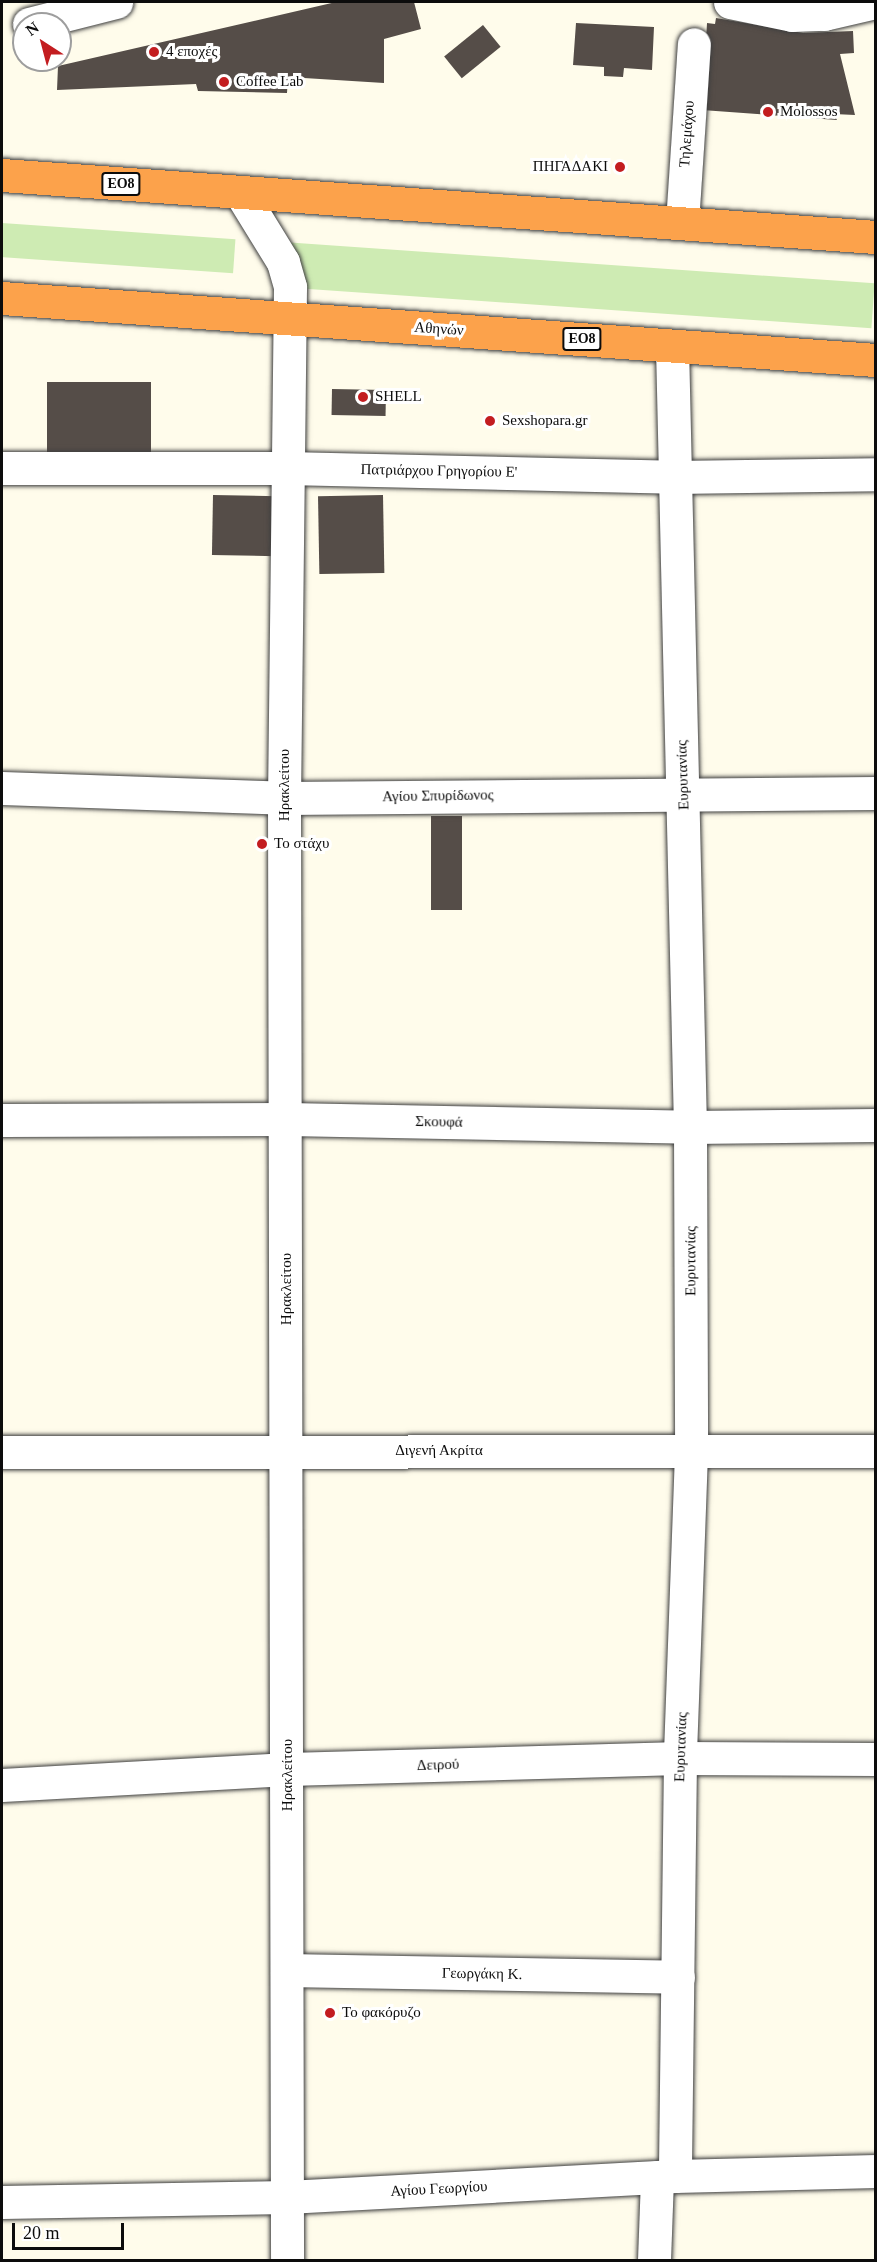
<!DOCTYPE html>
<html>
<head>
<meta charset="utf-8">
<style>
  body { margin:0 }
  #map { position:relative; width:877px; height:2262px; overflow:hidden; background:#fffceb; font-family:Georgia,serif }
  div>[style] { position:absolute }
  .green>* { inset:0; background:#ceebb3; transform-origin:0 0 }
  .building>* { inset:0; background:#554d48; transform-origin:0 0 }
  .roads { filter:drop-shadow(0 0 2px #3f3f3f) drop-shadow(0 0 2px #3f3f3f) }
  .minor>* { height:33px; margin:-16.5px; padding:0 16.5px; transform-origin:16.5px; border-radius:16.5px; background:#fff }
  .highway>* { height:33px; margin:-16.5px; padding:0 16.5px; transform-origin:16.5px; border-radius:16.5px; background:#fca24b }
  .dots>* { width:16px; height:16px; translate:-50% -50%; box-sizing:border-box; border:3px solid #fff; border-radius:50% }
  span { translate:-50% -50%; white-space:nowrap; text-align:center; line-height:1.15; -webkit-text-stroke:6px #fff; paint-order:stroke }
  .shield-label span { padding:2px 4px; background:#fff; border:2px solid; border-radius:4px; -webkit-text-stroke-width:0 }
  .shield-label { font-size:14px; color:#0c0c0c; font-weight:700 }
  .poi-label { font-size:15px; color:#0c0c0c }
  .left { translate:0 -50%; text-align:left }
  .right { translate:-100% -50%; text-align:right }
  .street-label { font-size:15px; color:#0c0c0c }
  .frame { position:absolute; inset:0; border:3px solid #0c0c0c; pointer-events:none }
  .north { position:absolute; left:12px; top:12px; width:60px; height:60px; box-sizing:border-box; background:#fff; border:2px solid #9e9e9e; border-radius:50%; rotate:324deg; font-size:16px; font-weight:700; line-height:24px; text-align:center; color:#0c0c0c }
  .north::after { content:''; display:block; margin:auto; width:21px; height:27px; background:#c31d20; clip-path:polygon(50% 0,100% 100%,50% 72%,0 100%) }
  .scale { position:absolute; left:12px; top:2223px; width:112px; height:27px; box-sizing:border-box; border:3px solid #0c0c0c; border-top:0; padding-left:8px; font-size:18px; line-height:21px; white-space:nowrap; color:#0c0c0c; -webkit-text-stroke:4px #fff; paint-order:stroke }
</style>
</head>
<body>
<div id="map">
  <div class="green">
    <div style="left:2px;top:223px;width:234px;height:34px;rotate:4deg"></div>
    <div style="left:283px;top:242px;width:593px;height:45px;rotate:4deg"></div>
  </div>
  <div class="building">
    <div style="clip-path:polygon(336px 2px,414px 2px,421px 29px,384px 39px,384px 83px,288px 77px,287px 93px,198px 91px,196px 84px,57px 90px,58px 66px)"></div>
    <div style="clip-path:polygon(716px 18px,803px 33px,853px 31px,854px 53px,840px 54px,855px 115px,834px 114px,837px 120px,702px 110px,707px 23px,715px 24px)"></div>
    <div style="clip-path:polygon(576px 23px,654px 27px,652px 70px,624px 68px,623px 77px,604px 76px,604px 67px,573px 65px)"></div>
    <div style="left:483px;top:25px;width:28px;height:50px;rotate:51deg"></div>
    <div style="left:47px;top:382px;width:104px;height:73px"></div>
    <div style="left:332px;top:389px;width:54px;height:26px;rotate:1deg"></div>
    <div style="left:213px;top:495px;width:65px;height:60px;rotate:1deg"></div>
    <div style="left:383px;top:495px;width:78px;height:65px;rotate:89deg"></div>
    <div style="left:431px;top:816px;width:31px;height:94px"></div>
  </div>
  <div class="roads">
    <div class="minor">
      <div style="left:730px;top:2px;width:63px;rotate:11.8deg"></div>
      <div style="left:792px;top:15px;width:32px;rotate:-2deg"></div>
      <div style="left:824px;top:14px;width:52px;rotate:-13.2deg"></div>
      <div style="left:29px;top:24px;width:90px;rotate:-14.2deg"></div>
      <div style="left:240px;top:192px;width:82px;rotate:58.4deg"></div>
      <div style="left:283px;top:262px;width:26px;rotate:74deg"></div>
      <div style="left:290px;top:287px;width:511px;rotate:90.67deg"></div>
      <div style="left:284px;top:798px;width:1462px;rotate:89.88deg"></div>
      <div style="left:682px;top:223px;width:179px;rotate:-86.2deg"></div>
      <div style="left:672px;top:346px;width:781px;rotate:88.68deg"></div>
      <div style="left:690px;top:1127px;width:326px;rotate:89.8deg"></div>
      <div style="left:691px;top:1453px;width:305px;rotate:92.1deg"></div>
      <div style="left:680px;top:1758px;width:418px;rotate:90.7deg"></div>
      <div style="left:2px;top:468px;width:284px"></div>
      <div style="left:286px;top:468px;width:387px;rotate:1.3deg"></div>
      <div style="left:673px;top:477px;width:203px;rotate:-0.8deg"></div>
      <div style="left:2px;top:788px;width:282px;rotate:2deg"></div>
      <div style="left:284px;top:798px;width:592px;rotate:-0.48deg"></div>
      <div style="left:2px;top:1120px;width:285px;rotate:-0.2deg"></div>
      <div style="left:287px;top:1119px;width:403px;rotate:1.1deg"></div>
      <div style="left:690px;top:1127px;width:186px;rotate:-0.6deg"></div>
      <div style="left:2px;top:1452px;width:874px;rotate:-0.07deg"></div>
      <div style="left:2px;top:1785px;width:286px;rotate:-3.2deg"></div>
      <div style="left:288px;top:1769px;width:392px;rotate:-1.6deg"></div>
      <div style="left:680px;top:1758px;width:196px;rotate:0.3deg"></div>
      <div style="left:287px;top:1970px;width:391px;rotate:1deg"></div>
      <div style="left:2px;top:2202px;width:285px;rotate:-1deg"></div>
      <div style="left:287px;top:2197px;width:389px;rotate:-3.1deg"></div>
      <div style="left:675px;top:2176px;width:201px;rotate:-1.4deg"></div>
      <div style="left:654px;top:2260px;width:83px;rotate:-87.9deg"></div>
    </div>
    <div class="highway">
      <div style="left:2px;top:175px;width:876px;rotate:4.06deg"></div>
      <div style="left:2px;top:298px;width:876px;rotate:4.06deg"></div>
    </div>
  </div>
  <div class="dots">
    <div style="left:154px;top:52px;background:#c31d20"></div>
    <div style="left:224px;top:82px;background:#c31d20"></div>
    <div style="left:768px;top:112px;background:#c31d20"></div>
    <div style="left:620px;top:167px;background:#c31d20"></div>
    <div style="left:363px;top:397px;background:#c31d20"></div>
    <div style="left:490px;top:421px;background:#c31d20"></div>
    <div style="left:262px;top:844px;background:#c31d20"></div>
    <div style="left:330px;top:2013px;background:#c31d20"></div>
  </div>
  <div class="shield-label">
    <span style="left:121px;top:184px">ΕΟ8</span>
    <span style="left:582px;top:339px">ΕΟ8</span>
  </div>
  <div class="poi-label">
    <span class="left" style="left:166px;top:52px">4 εποχές</span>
    <span class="left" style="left:236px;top:82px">Coffee Lab</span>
    <span class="left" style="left:780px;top:112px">Molossos</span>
    <span class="right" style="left:608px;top:167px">ΠΗΓΑΔΑΚΙ</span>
    <span class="left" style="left:375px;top:397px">SHELL</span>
    <span class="left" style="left:502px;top:421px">Sexshopara.gr</span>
    <span class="left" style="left:274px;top:844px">Το στάχυ</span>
    <span class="left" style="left:342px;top:2013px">Το φακόρυζο</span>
  </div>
  <div class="street-label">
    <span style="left:687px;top:134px;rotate:-86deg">Τηλεμάχου</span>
    <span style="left:439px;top:329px;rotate:4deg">Αθηνών</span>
    <span style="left:439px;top:471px;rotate:1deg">Πατριάρχου Γρηγορίου Ε'</span>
    <span style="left:683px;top:775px;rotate:-92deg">Ευρυτανίας</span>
    <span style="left:285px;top:785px;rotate:-90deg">Ηρακλείτου</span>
    <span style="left:438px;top:796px;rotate:-1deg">Αγίου Σπυρίδωνος</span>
    <span style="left:439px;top:1122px;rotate:1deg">Σκουφά</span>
    <span style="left:691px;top:1261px;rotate:-90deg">Ευρυτανίας</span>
    <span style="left:287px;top:1289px;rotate:-90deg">Ηρακλείτου</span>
    <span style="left:439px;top:1451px">Διγενή Ακρίτα</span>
    <span style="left:681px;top:1747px;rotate:-88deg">Ευρυτανίας</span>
    <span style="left:438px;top:1765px;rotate:-2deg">Δειρού</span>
    <span style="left:288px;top:1775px;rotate:-90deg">Ηρακλείτου</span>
    <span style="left:482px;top:1974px;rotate:1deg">Γεωργάκη Κ.</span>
    <span style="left:439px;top:2189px;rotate:-3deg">Αγίου Γεωργίου</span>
  </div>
  <div class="frame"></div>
  <div class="north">N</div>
  <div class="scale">20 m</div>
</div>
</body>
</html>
